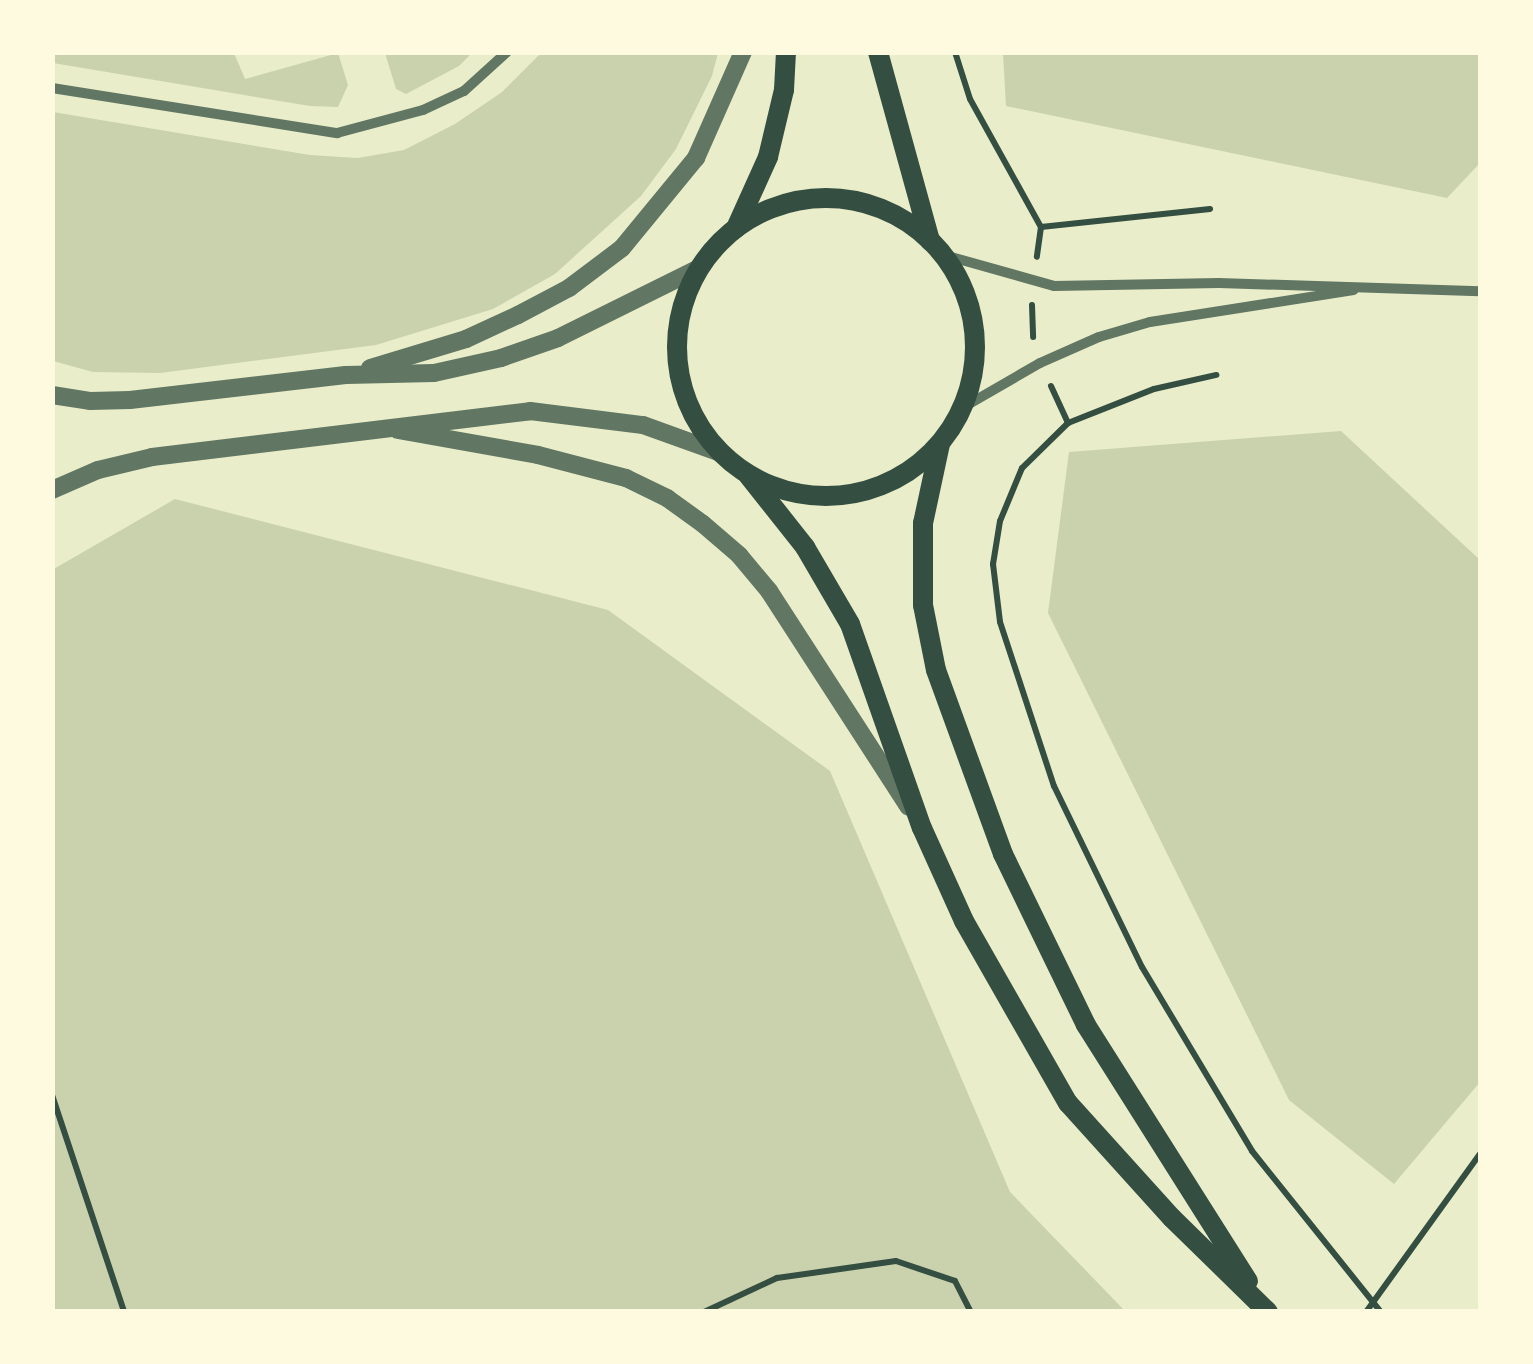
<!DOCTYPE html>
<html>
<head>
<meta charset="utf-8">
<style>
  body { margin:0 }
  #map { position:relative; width:1533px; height:1364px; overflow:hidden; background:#e9edc9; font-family:Barlow,sans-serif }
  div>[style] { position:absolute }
  .green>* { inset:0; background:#cad2ad }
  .path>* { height:6px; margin:-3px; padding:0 3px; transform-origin:3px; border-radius:3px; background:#344e41 }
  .minor>* { height:10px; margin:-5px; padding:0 5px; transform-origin:5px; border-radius:5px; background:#617663 }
  .tertiary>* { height:18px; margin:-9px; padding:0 9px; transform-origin:9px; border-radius:9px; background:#617663 }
  .secondary>* { height:20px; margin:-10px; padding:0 10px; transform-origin:10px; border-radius:10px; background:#344e41 }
  .secondary>.ring { margin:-10px; padding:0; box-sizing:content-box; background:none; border:20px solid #344e41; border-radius:50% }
  span { translate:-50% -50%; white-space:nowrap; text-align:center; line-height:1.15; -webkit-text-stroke:10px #fefae0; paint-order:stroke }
  .frame { position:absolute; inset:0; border:55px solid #fefae0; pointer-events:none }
</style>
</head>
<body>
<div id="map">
  <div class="green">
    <div style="clip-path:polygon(52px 53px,234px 53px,245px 79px,338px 53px,348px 85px,338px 107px,310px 106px,53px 63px)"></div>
    <div style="clip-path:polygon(385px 53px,385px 52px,472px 53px,459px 66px,406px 94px,396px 89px)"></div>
    <div style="clip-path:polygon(541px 53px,718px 53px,712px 76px,676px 149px,641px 196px,555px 274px,493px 309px,376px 345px,160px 373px,93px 372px,53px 361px,53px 112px,310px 155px,358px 158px,404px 150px,455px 124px,502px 92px)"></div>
    <div style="clip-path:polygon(1003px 53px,1480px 53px,1480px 163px,1447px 198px,1006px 106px)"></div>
    <div style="clip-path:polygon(1341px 431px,1480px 560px,1480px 1082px,1394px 1184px,1289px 1100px,1048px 613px,1069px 452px)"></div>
    <div style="clip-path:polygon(175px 499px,608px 610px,830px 771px,1010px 1192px,1125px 1311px,53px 1311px,52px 570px)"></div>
  </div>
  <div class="path">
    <div style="left:955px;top:52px;width:49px;rotate:72.3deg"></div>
    <div style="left:970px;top:99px;width:146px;rotate:61deg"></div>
    <div style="left:1041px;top:227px;width:30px;rotate:98deg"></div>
    <div style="left:1041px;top:227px;width:170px;rotate:-6.1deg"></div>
    <div style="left:1032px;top:305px;width:32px;rotate:88deg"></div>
    <div style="left:1051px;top:386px;width:41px;rotate:65.3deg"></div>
    <div style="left:1068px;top:423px;width:64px;rotate:135.6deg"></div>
    <div style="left:1022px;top:468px;width:57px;rotate:112.5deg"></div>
    <div style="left:1000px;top:521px;width:44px;rotate:99.2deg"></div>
    <div style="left:993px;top:564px;width:58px;rotate:83.1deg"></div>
    <div style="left:1000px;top:622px;width:173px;rotate:71.8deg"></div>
    <div style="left:1054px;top:786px;width:201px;rotate:64.1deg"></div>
    <div style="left:1142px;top:967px;width:214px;rotate:59.1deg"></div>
    <div style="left:1252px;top:1151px;width:206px;rotate:51.3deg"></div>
    <div style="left:1068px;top:423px;width:92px;rotate:-21.6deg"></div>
    <div style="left:1154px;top:389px;width:64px;rotate:-12.7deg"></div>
    <div style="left:52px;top:1095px;width:229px;rotate:71.6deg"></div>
    <div style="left:704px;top:1312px;width:81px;rotate:-25deg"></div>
    <div style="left:777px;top:1278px;width:120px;rotate:-8.1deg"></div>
    <div style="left:896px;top:1261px;width:62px;rotate:18.7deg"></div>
    <div style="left:955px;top:1281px;width:35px;rotate:63deg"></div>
    <div style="left:1366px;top:1312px;width:195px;rotate:-54.2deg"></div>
  </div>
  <div class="minor">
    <div style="left:52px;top:88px;width:289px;rotate:9deg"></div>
    <div style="left:337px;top:133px;width:89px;rotate:-15deg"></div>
    <div style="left:423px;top:110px;width:45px;rotate:-24.9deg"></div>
    <div style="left:464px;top:91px;width:58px;rotate:-42.2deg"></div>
    <div style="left:944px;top:255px;width:114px;rotate:15.7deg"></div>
    <div style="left:1054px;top:286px;width:165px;rotate:-1deg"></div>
    <div style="left:1219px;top:283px;width:261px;rotate:1.8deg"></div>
    <div style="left:962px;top:408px;width:90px;rotate:-30deg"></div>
    <div style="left:1040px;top:363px;width:64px;rotate:-23.8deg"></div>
    <div style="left:1099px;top:337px;width:53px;rotate:-16.4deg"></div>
    <div style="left:1150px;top:322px;width:206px;rotate:-8.9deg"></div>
  </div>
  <div class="tertiary">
    <div style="left:370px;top:368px;width:100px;rotate:-16.8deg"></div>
    <div style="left:466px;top:339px;width:57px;rotate:-24.8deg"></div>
    <div style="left:518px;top:315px;width:58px;rotate:-27.9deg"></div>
    <div style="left:569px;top:288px;width:66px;rotate:-37deg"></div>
    <div style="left:622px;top:248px;width:117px;rotate:-50.6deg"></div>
    <div style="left:696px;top:158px;width:116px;rotate:-66.1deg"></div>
    <div style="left:52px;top:395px;width:38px;rotate:9deg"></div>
    <div style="left:90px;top:401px;width:40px;rotate:-1.4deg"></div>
    <div style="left:130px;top:400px;width:217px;rotate:-6.6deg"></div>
    <div style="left:346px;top:375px;width:88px;rotate:-1.3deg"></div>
    <div style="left:434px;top:373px;width:69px;rotate:-12.6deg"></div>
    <div style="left:501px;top:358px;width:60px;rotate:-19.3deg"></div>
    <div style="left:558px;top:338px;width:157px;rotate:-26.4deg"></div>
    <div style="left:398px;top:430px;width:142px;rotate:10.1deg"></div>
    <div style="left:538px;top:455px;width:91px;rotate:14.6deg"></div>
    <div style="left:626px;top:478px;width:46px;rotate:26deg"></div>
    <div style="left:667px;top:498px;width:44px;rotate:35.8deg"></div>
    <div style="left:703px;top:524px;width:48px;rotate:40.7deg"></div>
    <div style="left:739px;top:555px;width:47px;rotate:50.2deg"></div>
    <div style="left:769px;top:591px;width:257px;rotate:57.1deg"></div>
    <div style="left:52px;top:490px;width:50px;rotate:-23.5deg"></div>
    <div style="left:98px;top:470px;width:56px;rotate:-13.5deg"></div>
    <div style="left:152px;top:457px;width:381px;rotate:-6.9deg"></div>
    <div style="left:530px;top:411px;width:114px;rotate:7.1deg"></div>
    <div style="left:643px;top:425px;width:80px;rotate:19.8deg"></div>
  </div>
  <div class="secondary">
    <div style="left:878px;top:52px;width:196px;rotate:74.6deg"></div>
    <div class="ring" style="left:677px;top:198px;width:278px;height:278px"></div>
    <div style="left:736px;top:228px;width:78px;rotate:-65.7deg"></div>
    <div style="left:768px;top:157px;width:69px;rotate:-76.6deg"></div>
    <div style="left:784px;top:90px;width:38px;rotate:-87deg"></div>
    <div style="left:940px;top:444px;width:81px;rotate:102.1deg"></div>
    <div style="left:923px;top:523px;width:82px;rotate:90deg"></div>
    <div style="left:923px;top:605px;width:66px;rotate:78.7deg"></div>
    <div style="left:936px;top:670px;width:196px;rotate:70deg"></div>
    <div style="left:1003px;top:854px;width:190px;rotate:64.1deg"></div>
    <div style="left:1086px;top:1025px;width:303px;rotate:57.7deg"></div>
    <div style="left:748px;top:475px;width:92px;rotate:51.6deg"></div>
    <div style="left:805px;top:547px;width:89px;rotate:59.7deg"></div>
    <div style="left:850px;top:624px;width:216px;rotate:70.6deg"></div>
    <div style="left:922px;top:828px;width:102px;rotate:65.7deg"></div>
    <div style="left:964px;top:921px;width:210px;rotate:60.3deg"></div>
    <div style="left:1068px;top:1103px;width:155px;rotate:47.9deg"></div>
    <div style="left:1172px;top:1218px;width:134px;rotate:44.4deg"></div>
  </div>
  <div class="frame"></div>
</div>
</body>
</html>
